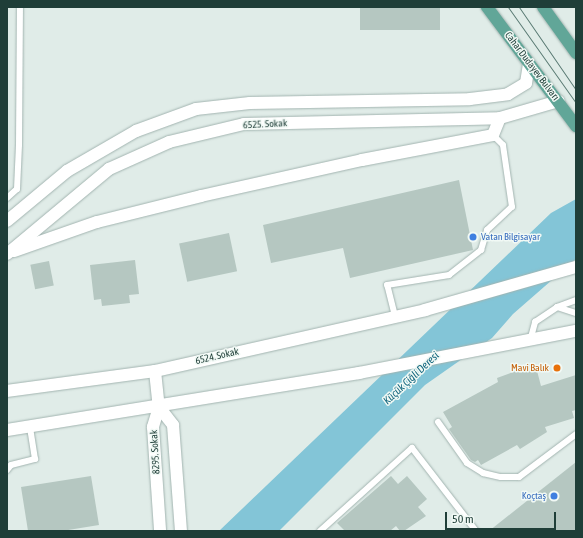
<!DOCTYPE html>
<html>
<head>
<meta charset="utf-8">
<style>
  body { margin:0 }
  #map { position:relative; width:583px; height:538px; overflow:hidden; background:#e0ece8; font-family:"Asap Condensed",sans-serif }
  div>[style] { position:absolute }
  .water>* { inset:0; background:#83c5d7 }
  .building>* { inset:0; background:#b5c7c1; transform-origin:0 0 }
  .roads { filter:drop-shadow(0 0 1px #a2b4b0) drop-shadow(0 0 1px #a2b4b0) }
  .service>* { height:6px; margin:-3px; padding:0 3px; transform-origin:3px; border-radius:3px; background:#fff }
  .minor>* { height:12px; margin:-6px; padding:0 6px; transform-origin:6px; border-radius:6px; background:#fff }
  .tertiary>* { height:12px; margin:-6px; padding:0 6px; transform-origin:6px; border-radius:6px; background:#fff }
  .primary>* { height:12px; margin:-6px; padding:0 6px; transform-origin:6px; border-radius:6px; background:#61a698 }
  .tram>* { height:1px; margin:-0.5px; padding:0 0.5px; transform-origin:0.5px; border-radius:0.5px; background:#597a73 }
  .dots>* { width:11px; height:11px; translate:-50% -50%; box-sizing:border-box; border:2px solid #f1f9f5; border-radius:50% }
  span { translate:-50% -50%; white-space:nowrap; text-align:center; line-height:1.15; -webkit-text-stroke:3px #f1f9f5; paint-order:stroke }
  .street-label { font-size:10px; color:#1f3e38 }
  .shop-label { font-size:10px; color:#366cbe }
  .left { translate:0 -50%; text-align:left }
  .right { translate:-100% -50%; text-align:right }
  .food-label { font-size:10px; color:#c56008 }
  .water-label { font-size:11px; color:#14677f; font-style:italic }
  .frame { position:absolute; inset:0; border:8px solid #1f3e38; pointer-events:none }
  .scale { position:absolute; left:445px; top:512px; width:111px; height:18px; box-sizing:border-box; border:2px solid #1f3e38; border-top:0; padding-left:5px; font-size:12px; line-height:14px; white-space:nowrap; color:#1f3e38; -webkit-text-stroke:3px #f1f9f5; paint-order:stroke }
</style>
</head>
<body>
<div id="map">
  <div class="water">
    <div style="clip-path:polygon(576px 199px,576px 259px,513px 314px,492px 338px,425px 385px,279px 531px,219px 531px,551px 213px)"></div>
  </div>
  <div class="building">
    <div style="left:360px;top:7px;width:80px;height:23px"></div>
    <div style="clip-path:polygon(459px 180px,473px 250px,350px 278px,343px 248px,271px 263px,263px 225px)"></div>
    <div style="left:229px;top:233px;width:39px;height:51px;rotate:78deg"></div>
    <div style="clip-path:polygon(135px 260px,139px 294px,129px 295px,130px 303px,102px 306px,101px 299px,94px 300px,90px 265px)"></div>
    <div style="left:49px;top:261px;width:25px;height:19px;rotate:79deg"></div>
    <div style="clip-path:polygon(535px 363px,541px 386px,576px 375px,576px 410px,572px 411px,574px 418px,545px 427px,547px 432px,520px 449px,517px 445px,481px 465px,478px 460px,475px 462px,471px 460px,449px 429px,452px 427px,443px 412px,498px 382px,497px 378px,521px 369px,520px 366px)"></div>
    <div style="clip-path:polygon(576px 462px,576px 531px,489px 531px)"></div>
    <div style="clip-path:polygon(91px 476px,99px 525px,62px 531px,28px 531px,21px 487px)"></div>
    <div style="clip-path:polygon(391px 476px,398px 484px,407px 476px,427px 499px,418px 507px,426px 516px,404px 531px,400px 531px,396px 526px,390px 531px,345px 531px,337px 523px)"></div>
  </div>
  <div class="roads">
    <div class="service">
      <div style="left:7px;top:198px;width:13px;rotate:-42deg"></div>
      <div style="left:17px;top:189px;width:44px;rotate:-87.4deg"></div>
      <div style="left:19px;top:145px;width:138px;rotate:-89.6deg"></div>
      <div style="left:557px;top:307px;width:20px;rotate:18deg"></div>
      <div style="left:395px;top:316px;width:32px;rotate:-104deg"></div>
      <div style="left:387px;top:285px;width:63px;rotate:-9.2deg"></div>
      <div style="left:449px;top:275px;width:41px;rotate:-38deg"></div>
      <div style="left:481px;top:250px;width:21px;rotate:-73deg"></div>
      <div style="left:487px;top:230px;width:34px;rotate:-43deg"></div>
      <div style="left:512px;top:207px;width:63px;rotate:-98.3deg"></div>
      <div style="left:503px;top:145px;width:14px;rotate:-135deg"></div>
      <div style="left:530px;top:341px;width:20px;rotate:-75deg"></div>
      <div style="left:535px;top:322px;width:27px;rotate:-34deg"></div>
      <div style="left:557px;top:307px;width:20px;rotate:-20deg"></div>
      <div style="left:438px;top:422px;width:50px;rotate:54.7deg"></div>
      <div style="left:467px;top:463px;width:19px;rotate:32deg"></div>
      <div style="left:483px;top:473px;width:18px;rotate:13deg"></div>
      <div style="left:501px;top:477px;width:18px"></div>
      <div style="left:519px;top:477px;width:71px;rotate:-37deg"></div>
      <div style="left:7px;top:470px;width:6px;rotate:-51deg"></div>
      <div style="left:11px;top:465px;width:25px;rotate:-14deg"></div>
      <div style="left:35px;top:459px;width:33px;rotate:-99deg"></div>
      <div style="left:320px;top:531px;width:124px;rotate:-42.1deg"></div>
      <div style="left:412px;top:448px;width:105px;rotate:52.4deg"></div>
    </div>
    <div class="minor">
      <div style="left:7px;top:221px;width:78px;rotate:-39.8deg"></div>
      <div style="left:67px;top:171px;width:80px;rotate:-30.1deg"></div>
      <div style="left:136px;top:131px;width:64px;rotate:-20.1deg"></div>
      <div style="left:196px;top:109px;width:54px;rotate:-6.3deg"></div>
      <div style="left:250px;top:103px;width:220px;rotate:-1deg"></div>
      <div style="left:470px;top:99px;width:38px;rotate:-7deg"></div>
      <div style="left:508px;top:94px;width:21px;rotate:-31deg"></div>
      <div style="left:526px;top:83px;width:20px;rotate:-81deg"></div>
      <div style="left:14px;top:251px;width:88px;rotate:-19.3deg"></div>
      <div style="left:97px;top:222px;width:107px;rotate:-14deg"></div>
      <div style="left:201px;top:196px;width:165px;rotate:-12.6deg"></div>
      <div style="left:362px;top:160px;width:133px;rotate:-10.8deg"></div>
      <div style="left:493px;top:135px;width:18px;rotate:-68deg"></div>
      <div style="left:7px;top:254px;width:133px;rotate:-39.8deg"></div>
      <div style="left:109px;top:169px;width:66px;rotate:-24.2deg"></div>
      <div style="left:169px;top:142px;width:77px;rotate:-13.5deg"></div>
      <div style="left:244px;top:124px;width:256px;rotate:-1.3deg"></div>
      <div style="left:500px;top:118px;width:61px;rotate:-16.1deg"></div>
      <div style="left:155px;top:371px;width:36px;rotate:84deg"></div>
      <div style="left:159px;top:407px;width:21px;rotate:107deg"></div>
      <div style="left:153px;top:427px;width:104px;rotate:86.1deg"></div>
      <div style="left:159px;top:407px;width:23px;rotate:52deg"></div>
      <div style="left:173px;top:425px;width:106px;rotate:85.7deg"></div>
    </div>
    <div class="tertiary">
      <div style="left:7px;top:391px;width:149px;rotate:-7.7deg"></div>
      <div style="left:155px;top:371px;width:277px;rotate:-12.7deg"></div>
      <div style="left:425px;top:310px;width:157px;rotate:-15.9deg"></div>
      <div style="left:7px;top:430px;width:357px;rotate:-9.2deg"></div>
      <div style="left:359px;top:373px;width:221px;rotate:-11deg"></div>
    </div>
    <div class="primary">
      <div style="left:487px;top:7px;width:149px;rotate:53.2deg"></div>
      <div style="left:543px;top:7px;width:57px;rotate:54.3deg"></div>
    </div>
  </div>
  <div class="tram">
    <div style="left:508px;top:7px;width:118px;rotate:54.7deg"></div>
    <div style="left:519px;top:7px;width:101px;rotate:55.5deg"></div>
  </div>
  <div class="dots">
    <div style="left:473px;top:237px;background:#3f7fe0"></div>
    <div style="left:557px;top:368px;background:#e8710a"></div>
    <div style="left:554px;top:496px;background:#3f7fe0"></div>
  </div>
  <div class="street-label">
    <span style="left:532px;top:66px;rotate:53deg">Cahar Dudayev Bulvarı</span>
    <span style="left:265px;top:124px;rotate:-3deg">6525. Sokak</span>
    <span style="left:217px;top:356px;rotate:-13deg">6524. Sokak</span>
    <span style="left:155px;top:452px;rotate:-93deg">8295. Sokak</span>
  </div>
  <div class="shop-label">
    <span class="left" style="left:481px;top:237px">Vatan Bilgisayar</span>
    <span class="right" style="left:546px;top:496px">Koçtaş</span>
  </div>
  <div class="food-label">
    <span class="right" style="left:549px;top:368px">Mavi Balık</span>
  </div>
  <div class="water-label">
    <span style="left:411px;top:378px;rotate:-43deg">Küçük Çiğli Deresi</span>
  </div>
  <div class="frame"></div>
  <div class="scale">50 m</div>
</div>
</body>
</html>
